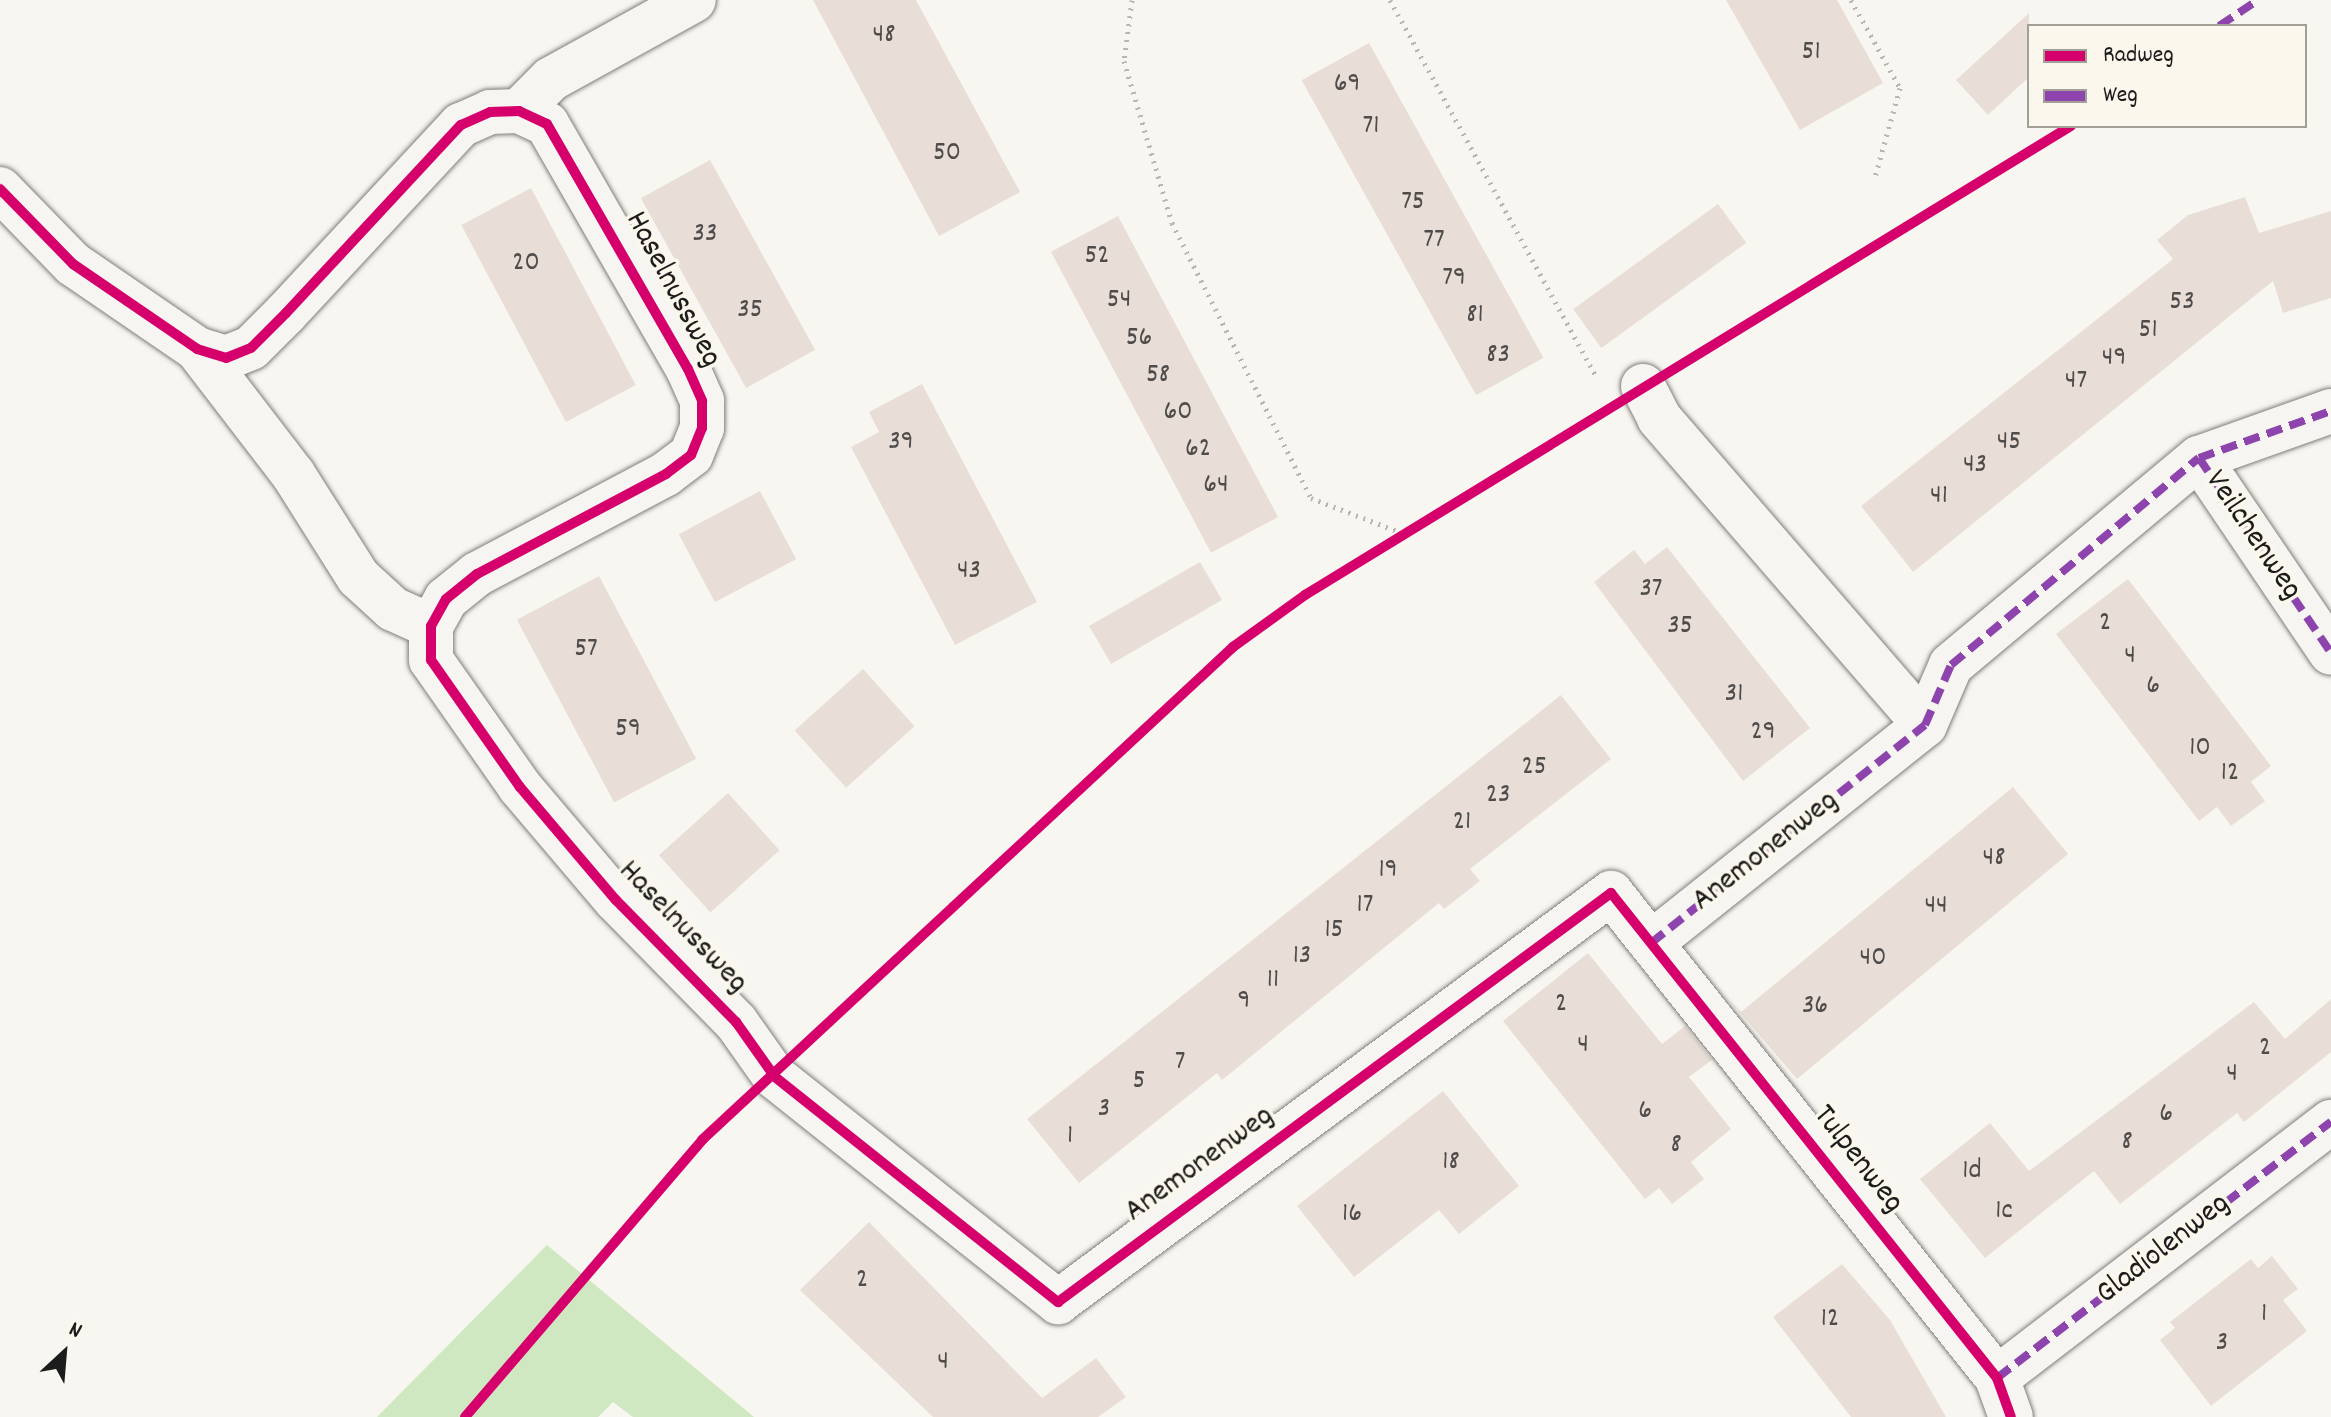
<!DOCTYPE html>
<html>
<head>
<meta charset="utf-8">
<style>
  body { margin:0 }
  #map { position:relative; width:2331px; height:1417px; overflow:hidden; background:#f8f6f0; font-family:Dekko,sans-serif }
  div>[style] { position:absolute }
  .green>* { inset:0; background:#cfe8c2 }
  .building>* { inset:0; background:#e9ded7; transform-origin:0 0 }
  .path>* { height:5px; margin-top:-2.5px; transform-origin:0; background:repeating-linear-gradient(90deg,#b7b6b4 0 2px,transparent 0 8px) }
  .roads { filter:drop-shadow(0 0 2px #7f7e7b) drop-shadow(0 0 2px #7f7e7b) }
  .minor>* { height:44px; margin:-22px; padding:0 22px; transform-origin:22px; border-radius:22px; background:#f6f5f1 }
  .quiet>* { height:8px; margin-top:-4px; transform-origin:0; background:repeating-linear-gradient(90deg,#8e44ad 0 16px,transparent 0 24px) }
  .cycleway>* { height:10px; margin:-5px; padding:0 5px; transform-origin:5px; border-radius:5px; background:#d6006c }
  span { translate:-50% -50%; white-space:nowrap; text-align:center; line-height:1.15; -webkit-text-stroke:7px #fbf7ec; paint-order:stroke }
  .number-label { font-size:28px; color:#4f4c4b }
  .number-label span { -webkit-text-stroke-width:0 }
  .street-label { font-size:32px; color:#1c1c1c }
  .legend { position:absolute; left:2027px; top:24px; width:280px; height:104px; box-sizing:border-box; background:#fbf7ec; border:2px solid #a29f99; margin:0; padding:10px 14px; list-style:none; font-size:24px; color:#1c1c1c }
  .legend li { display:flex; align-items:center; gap:16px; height:40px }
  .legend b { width:40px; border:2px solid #a29f99 }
  .north { position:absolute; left:24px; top:1313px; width:80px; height:80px; -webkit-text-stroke:6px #fbf7ec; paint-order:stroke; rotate:26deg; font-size:22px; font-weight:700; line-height:32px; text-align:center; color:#1c1c1c }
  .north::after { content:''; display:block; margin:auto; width:28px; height:36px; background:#1c1c1c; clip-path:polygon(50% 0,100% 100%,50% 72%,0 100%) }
</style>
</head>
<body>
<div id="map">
  <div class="green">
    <div style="clip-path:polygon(547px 1245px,754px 1417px,633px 1417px,613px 1402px,598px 1417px,377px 1417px)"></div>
  </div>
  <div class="building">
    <div style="clip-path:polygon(813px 0,916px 0,1020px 192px,939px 236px)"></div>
    <div style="clip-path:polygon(1726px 0,1837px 0,1883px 83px,1800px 130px)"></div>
    <div style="clip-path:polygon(2029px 13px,2029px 77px,1988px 115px,1956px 80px)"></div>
    <div style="left:1369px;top:43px;width:360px;height:77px;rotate:61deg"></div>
    <div style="left:710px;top:160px;width:217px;height:79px;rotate:61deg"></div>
    <div style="left:531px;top:188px;width:223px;height:79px;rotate:62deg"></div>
    <div style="clip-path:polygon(2245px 197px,2259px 233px,2331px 211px,2331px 298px,2283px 313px,2273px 281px,1913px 572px,1861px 506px,2173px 259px,2157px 240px,2188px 215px)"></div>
    <div style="left:1718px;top:204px;width:48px;height:179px;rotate:54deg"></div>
    <div style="left:1118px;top:216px;width:341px;height:76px;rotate:62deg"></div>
    <div style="clip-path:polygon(922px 384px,1037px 602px,955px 645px,851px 447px,879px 432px,869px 412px)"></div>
    <div style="left:760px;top:491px;width:77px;height:92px;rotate:62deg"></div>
    <div style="clip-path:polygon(1667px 547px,1810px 728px,1743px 781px,1594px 582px,1634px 550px,1645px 564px)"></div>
    <div style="left:1200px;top:562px;width:44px;height:128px;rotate:60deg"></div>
    <div style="left:599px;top:576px;width:207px;height:93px;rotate:62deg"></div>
    <div style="clip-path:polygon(2128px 579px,2271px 766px,2251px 782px,2265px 801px,2231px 826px,2217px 807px,2199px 821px,2056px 634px)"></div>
    <div style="left:863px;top:669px;width:77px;height:92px;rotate:48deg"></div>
    <div style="clip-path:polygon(1561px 695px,1611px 759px,1470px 869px,1480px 881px,1444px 909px,1439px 903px,1222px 1080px,1217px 1073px,1079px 1183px,1027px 1119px)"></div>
    <div style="clip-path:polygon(2013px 787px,2068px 854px,1797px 1079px,1725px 995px,1741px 1012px)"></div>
    <div style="left:728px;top:793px;width:77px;height:93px;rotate:48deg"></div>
    <div style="clip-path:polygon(1588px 953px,1662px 1044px,1685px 1026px,1712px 1060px,1689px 1077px,1731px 1129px,1691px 1162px,1704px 1179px,1672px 1204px,1659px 1188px,1645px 1199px,1503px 1021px)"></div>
    <div style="clip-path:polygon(2331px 999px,2331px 1052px,2244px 1122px,2237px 1113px,2120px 1204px,2094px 1171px,1985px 1258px,1920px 1179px,1990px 1123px,2029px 1171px,2254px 1002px,2285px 1039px)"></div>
    <div style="clip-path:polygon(1443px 1091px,1519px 1186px,1459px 1234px,1439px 1210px,1354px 1277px,1297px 1206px)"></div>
    <div style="clip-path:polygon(869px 1222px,1042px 1398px,1096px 1358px,1126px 1397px,1098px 1417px,933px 1417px,800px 1290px)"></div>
    <div style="clip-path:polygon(2272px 1256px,2298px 1289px,2283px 1300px,2307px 1331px,2211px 1406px,2160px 1340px,2175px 1328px,2170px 1322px,2251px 1259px,2258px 1268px)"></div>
    <div style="clip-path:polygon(1842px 1264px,1890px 1320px,1946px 1417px,1851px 1417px,1773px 1317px)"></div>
  </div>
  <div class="path">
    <div style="left:1132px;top:0;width:62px;rotate:97.5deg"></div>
    <div style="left:1124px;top:61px;width:169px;rotate:73.5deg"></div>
    <div style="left:1172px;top:223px;width:308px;rotate:63.2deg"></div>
    <div style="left:1311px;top:498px;width:101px;rotate:21deg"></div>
    <div style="left:1390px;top:0;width:430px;rotate:61.3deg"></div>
    <div style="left:1851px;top:0;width:101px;rotate:60.9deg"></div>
    <div style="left:1900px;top:88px;width:92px;rotate:105.7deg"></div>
  </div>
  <div class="roads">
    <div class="minor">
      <div style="left:519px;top:111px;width:45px;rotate:-45deg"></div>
      <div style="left:551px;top:79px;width:163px;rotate:-28.9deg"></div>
      <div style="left:0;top:189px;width:105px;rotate:45.8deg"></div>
      <div style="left:73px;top:264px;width:150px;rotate:34.4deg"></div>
      <div style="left:197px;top:349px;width:30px;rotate:17deg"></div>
      <div style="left:226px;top:358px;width:27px;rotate:-22deg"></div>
      <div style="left:251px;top:348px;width:49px;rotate:-45deg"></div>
      <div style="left:286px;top:313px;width:257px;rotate:-47.1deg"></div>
      <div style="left:461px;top:125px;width:32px;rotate:-24deg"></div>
      <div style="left:490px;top:112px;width:29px;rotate:-2deg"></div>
      <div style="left:519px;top:111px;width:31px;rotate:25deg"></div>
      <div style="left:547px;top:124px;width:283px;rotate:60.1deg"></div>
      <div style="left:688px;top:369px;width:35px;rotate:66deg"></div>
      <div style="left:702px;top:401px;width:27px;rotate:90deg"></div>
      <div style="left:702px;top:428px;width:29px;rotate:112deg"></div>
      <div style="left:691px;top:455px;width:31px;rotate:143deg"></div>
      <div style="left:666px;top:474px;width:214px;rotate:152.1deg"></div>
      <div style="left:477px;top:574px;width:40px;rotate:141deg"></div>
      <div style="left:446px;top:599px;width:31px;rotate:119deg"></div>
      <div style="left:431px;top:626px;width:34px;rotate:90deg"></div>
      <div style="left:431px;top:660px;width:155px;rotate:55deg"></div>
      <div style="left:520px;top:787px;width:148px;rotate:49.7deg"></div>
      <div style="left:616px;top:900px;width:171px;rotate:45.5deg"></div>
      <div style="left:736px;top:1022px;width:67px;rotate:54.7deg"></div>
      <div style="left:775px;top:1077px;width:362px;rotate:38.5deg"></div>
      <div style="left:1058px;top:1302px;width:688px;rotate:-36.49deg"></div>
      <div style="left:1611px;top:893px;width:620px;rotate:51.48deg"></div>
      <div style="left:1997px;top:1378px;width:41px;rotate:70.3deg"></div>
      <div style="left:197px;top:349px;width:158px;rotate:52.5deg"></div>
      <div style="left:293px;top:474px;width:122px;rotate:57.7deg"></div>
      <div style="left:358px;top:577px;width:47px;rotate:42.4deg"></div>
      <div style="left:393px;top:609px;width:42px;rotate:24.1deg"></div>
      <div style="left:1643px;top:386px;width:36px;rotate:63deg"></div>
      <div style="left:1659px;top:418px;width:406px;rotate:49.1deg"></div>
      <div style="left:2199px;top:458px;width:235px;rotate:55.9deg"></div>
      <div style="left:1651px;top:943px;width:350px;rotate:-38.5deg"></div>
      <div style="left:1925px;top:725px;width:65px;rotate:-66.6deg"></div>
      <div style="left:1951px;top:665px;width:323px;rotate:-39.9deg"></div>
      <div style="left:2199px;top:458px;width:140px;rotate:-19.6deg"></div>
      <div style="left:1997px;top:1378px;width:421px;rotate:-37.5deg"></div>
    </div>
  </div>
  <div class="quiet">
    <div style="left:2219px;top:26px;width:47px;rotate:-33.7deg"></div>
    <div style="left:2199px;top:458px;width:235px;rotate:55.9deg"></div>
    <div style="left:1651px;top:943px;width:350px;rotate:-38.5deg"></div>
    <div style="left:1925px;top:725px;width:65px;rotate:-66.6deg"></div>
    <div style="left:1951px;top:665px;width:323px;rotate:-39.9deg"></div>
    <div style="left:2199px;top:458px;width:140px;rotate:-19.6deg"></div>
    <div style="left:1997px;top:1378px;width:421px;rotate:-37.5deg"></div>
  </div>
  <div class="cycleway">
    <div style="left:0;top:189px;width:105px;rotate:45.8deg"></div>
    <div style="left:73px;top:264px;width:150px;rotate:34.4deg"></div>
    <div style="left:197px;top:349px;width:30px;rotate:17deg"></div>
    <div style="left:226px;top:358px;width:27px;rotate:-22deg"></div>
    <div style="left:251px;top:348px;width:49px;rotate:-45deg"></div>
    <div style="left:286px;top:313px;width:257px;rotate:-47.1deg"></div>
    <div style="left:461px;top:125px;width:32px;rotate:-24deg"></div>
    <div style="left:490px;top:112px;width:29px;rotate:-2deg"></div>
    <div style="left:519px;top:111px;width:31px;rotate:25deg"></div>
    <div style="left:547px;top:124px;width:283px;rotate:60.1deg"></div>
    <div style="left:688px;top:369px;width:35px;rotate:66deg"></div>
    <div style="left:702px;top:401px;width:27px;rotate:90deg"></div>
    <div style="left:702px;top:428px;width:29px;rotate:112deg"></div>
    <div style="left:691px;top:455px;width:31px;rotate:143deg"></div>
    <div style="left:666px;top:474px;width:214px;rotate:152.1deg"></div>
    <div style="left:477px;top:574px;width:40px;rotate:141deg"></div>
    <div style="left:446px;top:599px;width:31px;rotate:119deg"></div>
    <div style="left:431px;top:626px;width:34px;rotate:90deg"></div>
    <div style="left:431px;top:660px;width:155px;rotate:55deg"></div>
    <div style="left:520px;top:787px;width:148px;rotate:49.7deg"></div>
    <div style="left:616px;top:900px;width:171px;rotate:45.5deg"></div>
    <div style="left:736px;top:1022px;width:67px;rotate:54.7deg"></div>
    <div style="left:775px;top:1077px;width:362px;rotate:38.5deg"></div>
    <div style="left:1058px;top:1302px;width:688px;rotate:-36.49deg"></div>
    <div style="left:1611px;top:893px;width:620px;rotate:51.48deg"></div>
    <div style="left:1997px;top:1378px;width:41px;rotate:70.3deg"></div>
    <div style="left:465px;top:1417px;width:365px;rotate:-49.4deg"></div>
    <div style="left:702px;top:1140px;width:725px;rotate:-42.87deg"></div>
    <div style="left:1233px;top:647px;width:89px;rotate:-35.8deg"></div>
    <div style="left:1305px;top:595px;width:898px;rotate:-31.48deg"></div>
  </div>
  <div class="number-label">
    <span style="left:884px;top:36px">48</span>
    <span style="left:1811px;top:53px">51</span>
    <span style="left:1347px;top:85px">69</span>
    <span style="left:1371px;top:127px">71</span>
    <span style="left:947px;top:154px">50</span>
    <span style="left:1413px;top:203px">75</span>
    <span style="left:705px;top:235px">33</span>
    <span style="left:1434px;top:241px">77</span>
    <span style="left:1097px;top:257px">52</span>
    <span style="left:526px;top:264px">20</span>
    <span style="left:1454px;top:279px">79</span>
    <span style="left:1119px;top:301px">54</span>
    <span style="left:2182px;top:303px">53</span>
    <span style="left:750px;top:311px">35</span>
    <span style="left:1475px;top:316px">81</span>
    <span style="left:2148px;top:331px">51</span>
    <span style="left:1139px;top:339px">56</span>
    <span style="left:1498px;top:356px">83</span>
    <span style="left:2114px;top:359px">49</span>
    <span style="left:1158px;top:376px">58</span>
    <span style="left:2076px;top:382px">47</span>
    <span style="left:1178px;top:413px">60</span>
    <span style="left:901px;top:443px">39</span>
    <span style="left:2009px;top:443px">45</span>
    <span style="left:1198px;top:450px">62</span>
    <span style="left:1975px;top:466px">43</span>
    <span style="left:1216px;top:486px">64</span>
    <span style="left:1939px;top:497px">41</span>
    <span style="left:969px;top:572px">43</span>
    <span style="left:1651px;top:590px">37</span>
    <span style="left:2105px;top:624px">2</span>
    <span style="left:1680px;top:627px">35</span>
    <span style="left:586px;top:650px">57</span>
    <span style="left:2130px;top:657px">4</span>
    <span style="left:2153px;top:687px">6</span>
    <span style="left:1734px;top:695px">31</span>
    <span style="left:628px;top:730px">59</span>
    <span style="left:1763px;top:733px">29</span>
    <span style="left:2200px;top:749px">10</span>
    <span style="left:1534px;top:768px">25</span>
    <span style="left:2230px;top:774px">12</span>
    <span style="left:1498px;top:796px">23</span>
    <span style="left:1462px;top:823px">21</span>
    <span style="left:1994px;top:859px">48</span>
    <span style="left:1388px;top:871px">19</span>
    <span style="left:1365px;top:906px">17</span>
    <span style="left:1936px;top:907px">44</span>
    <span style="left:1334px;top:931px">15</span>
    <span style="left:1302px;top:957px">13</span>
    <span style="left:1873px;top:959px">40</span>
    <span style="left:1273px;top:981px">11</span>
    <span style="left:1244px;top:1002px">9</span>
    <span style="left:1561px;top:1005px">2</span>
    <span style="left:1815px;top:1007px">36</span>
    <span style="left:1583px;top:1046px">4</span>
    <span style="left:2265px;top:1049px">2</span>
    <span style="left:1180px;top:1063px">7</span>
    <span style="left:2232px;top:1075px">4</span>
    <span style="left:1139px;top:1082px">5</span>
    <span style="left:1104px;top:1110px">3</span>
    <span style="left:1645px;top:1112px">6</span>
    <span style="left:2166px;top:1115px">6</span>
    <span style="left:1070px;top:1137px">1</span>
    <span style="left:2127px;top:1143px">8</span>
    <span style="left:1676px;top:1146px">8</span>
    <span style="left:1451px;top:1163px">18</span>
    <span style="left:1972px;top:1172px">1d</span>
    <span style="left:2004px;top:1212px">1c</span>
    <span style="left:1352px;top:1215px">16</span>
    <span style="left:862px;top:1281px">2</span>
    <span style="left:2264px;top:1315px">1</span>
    <span style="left:1830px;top:1320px">12</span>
    <span style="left:2222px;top:1344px">3</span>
    <span style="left:943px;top:1363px">4</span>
  </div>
  <div class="street-label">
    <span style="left:672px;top:290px;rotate:62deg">Haselnussweg</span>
    <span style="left:2252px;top:536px;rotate:56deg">Veilchenweg</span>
    <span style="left:1766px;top:852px;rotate:-38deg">Anemonenweg</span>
    <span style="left:682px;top:928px;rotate:46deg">Haselnussweg</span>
    <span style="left:1857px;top:1160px;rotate:52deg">Tulpenweg</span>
    <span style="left:1200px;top:1165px;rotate:-36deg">Anemonenweg</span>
    <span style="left:2164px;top:1250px;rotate:-38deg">Gladiolenweg</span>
  </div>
  <ul class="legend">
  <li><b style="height:10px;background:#d6006c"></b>Radweg</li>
  <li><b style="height:10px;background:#8e44ad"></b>Weg</li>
  </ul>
  <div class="north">N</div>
</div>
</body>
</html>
